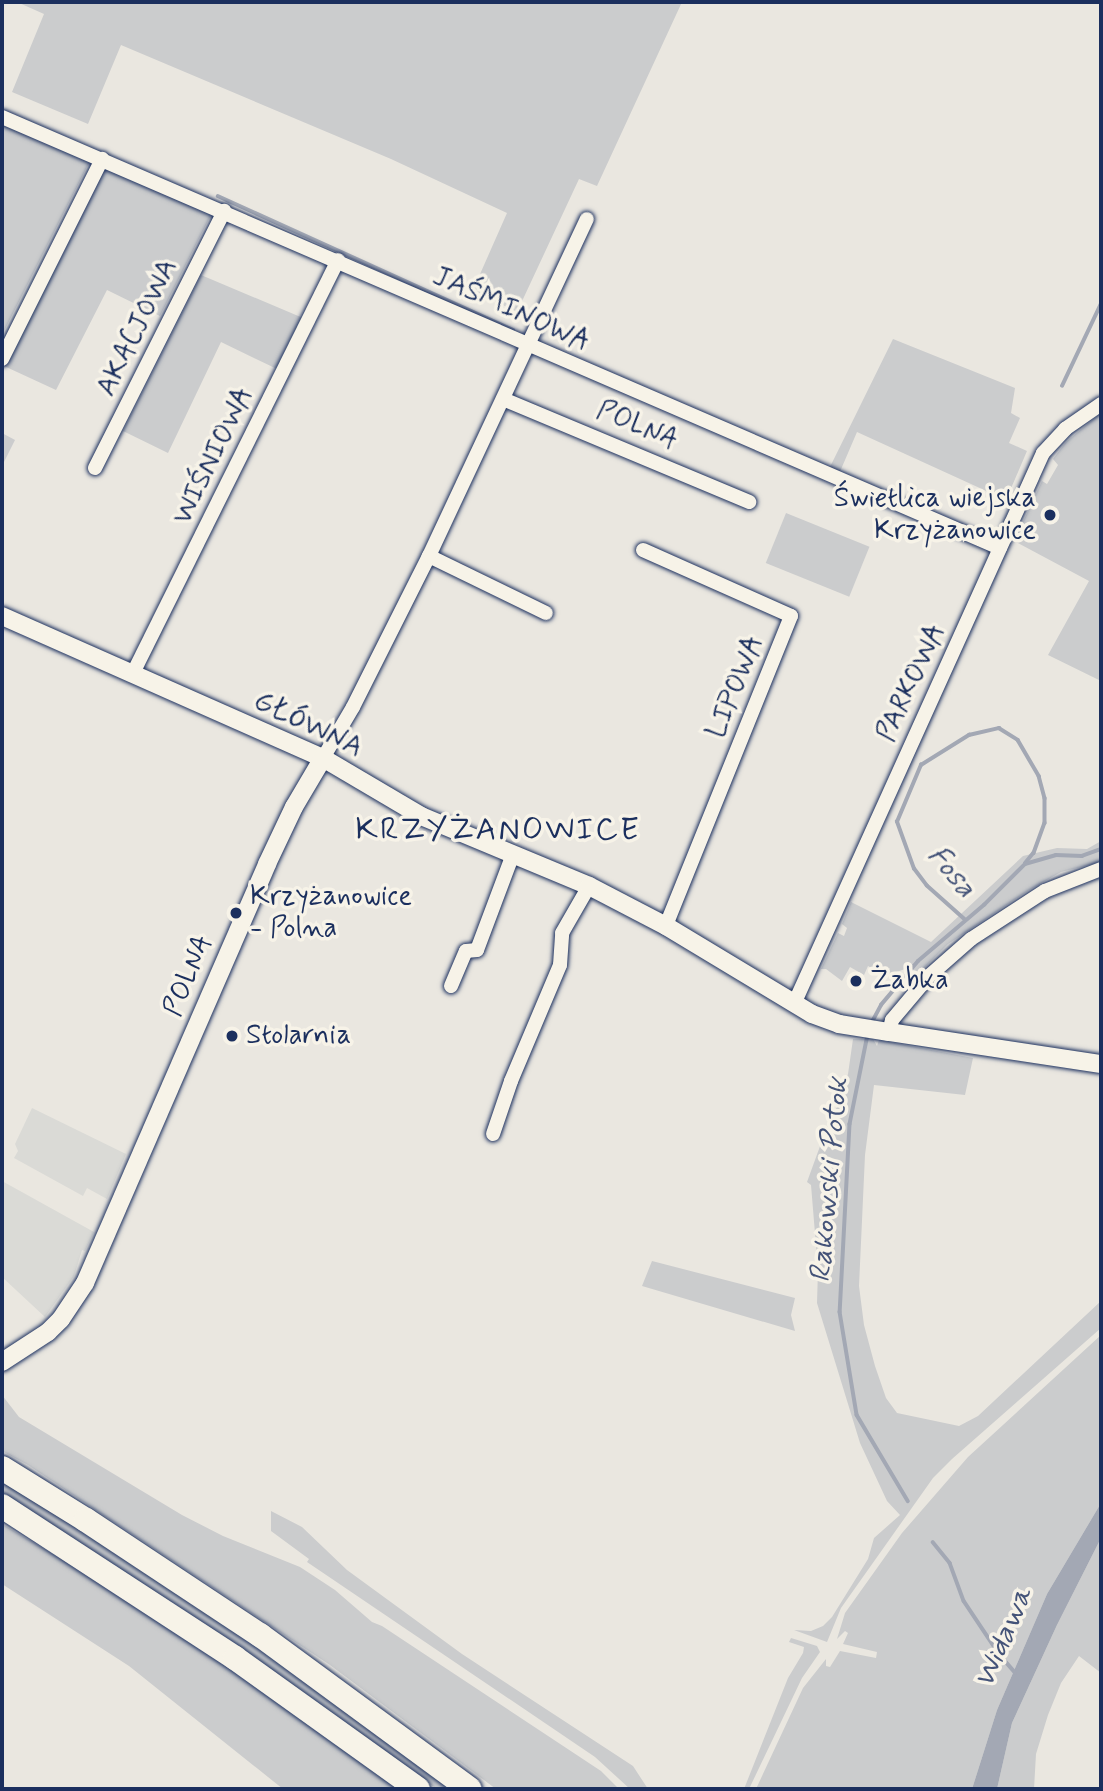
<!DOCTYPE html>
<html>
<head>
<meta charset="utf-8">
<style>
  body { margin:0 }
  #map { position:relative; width:1103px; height:1791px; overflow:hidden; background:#eae7e0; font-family:Mynerve,sans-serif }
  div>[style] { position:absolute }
  .built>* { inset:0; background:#dadad6 }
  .green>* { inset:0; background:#cbcccd; transform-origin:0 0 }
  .water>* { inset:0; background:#a3a8b4 }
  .stream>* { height:3.5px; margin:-1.75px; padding:0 1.75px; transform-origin:1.75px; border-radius:1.75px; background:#a3a8b4 }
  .roads { filter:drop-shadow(0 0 2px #1b2f5e) drop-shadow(0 0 2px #1b2f5e) }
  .minor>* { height:14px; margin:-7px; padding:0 7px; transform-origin:7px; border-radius:7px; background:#f7f3e8 }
  .tertiary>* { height:18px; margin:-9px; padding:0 9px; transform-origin:9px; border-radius:9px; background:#f7f3e8 }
  .motorway>* { height:24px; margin:-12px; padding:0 12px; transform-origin:12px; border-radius:12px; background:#f7f3e8 }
  .dots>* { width:19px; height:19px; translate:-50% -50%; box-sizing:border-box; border:4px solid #f7f3e8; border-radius:50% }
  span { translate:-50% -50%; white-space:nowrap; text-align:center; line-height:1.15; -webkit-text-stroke:7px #f7f3e8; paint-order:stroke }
  .street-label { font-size:28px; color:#1b2f5e }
  .poi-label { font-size:28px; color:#1b2f5e }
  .right { translate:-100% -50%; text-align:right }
  .left { translate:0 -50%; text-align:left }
  .water-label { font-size:30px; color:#445378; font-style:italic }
  .quarter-label { font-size:32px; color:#1b2f5e; letter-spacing:2px }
  .frame { position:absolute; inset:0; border:4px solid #1b2f5e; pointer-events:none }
</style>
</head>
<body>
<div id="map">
  <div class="built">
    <div style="clip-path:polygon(32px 1108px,126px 1154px,107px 1199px,87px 1188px,83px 1196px,14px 1158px,18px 1151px,15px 1144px)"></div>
    <div style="clip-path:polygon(2px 1181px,94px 1232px,85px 1251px,82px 1250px,74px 1276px,45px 1317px,2px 1277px)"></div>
  </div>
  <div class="green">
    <div style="clip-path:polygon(17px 2px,682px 2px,597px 186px,579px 179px,517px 312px,473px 290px,507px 213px,391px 159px,121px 45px,88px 124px,12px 92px,44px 14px)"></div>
    <div style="clip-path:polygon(2px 124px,90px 161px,2px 335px)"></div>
    <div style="clip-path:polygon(103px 166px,212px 213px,160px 316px,107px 290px,56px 390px,4px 366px)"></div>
    <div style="clip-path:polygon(201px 275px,303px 318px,277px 369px,221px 342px,168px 453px,123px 431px)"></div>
    <div style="clip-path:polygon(893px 339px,1015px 388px,1011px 413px,1020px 418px,1009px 443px,1027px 451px,1006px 500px,857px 432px,839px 474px,829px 469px)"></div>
    <div style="clip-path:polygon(1101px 413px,1101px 681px,1048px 655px,1089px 581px,1014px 541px,1042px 481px,1047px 484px,1058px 465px,1053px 459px,1066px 442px)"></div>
    <div style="clip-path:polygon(2px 433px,15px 440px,2px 466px)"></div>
    <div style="left:786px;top:513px;width:90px;height:54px;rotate:22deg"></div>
    <div style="clip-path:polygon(1101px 841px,1101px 862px,1061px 872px,1029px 890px,948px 944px,920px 972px,908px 968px,885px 976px,868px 966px,864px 975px,850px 967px,842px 981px,826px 969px,821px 969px,838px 933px,844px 936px,847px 928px,842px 924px,851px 902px,931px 942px,1023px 856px,1057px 848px,1087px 849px)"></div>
    <div style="clip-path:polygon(853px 1039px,873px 1039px,877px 1046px,879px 1040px,973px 1058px,965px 1095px,874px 1085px,865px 1155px,859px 1286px,864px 1325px,875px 1366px,886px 1398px,897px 1413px,959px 1426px,978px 1416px,1101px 1301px,1101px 1328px,952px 1459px,933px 1478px,841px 1608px,827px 1642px,794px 1630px,811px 1631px,823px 1626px,832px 1617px,868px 1559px,874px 1538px,900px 1515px,887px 1501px,860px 1443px,817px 1303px,818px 1270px,811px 1185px,807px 1182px,831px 1116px,838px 1106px,848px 1074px)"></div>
    <div style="clip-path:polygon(652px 1261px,795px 1298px,791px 1315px,795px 1331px,642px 1286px)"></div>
    <div style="clip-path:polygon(1101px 1335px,1101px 1503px,1047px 1594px,997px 1710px,972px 1789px,756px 1789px,803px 1688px,826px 1659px,826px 1666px,830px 1667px,840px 1651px,876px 1658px,877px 1652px,843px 1644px,848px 1633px,845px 1631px,837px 1639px,845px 1613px,902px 1533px,968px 1457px)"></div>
    <div style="clip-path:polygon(2px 1395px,19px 1417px,182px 1515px,223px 1536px,300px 1567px,335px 1590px,372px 1622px,382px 1626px,601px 1771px,619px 1789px,496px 1789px,330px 1665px,28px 1465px,2px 1451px)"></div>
    <div style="clip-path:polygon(2px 1480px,150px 1570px,457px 1789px,437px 1789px,315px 1704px,2px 1498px)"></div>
    <div style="clip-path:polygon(271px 1511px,302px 1527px,347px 1570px,462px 1654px,633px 1766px,648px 1789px,630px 1789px,595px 1757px,307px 1562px,309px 1559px,271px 1531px)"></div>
    <div style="clip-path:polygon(2px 1524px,137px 1604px,403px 1789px,283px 1789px,129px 1666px,2px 1584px)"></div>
    <div style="clip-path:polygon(1101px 1538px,1101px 1673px,1079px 1656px,1061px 1683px,1048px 1715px,1036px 1754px,1034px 1789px,997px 1789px,1012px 1723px,1057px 1625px)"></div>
    <div style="clip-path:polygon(791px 1638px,817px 1646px,820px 1652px,802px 1678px,749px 1789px,744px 1789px,788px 1678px,803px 1653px,804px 1647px,789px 1642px)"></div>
  </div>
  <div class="water">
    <div style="clip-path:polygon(1101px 1503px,1101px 1538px,1057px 1625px,1012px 1723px,997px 1789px,972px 1789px,997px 1710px,1047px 1594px)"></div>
  </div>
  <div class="stream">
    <div style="left:218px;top:196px;width:324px;rotate:24.4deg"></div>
    <div style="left:1062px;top:386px;width:91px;rotate:-64.6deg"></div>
    <div style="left:965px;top:920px;width:51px;rotate:-138.2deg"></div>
    <div style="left:927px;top:886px;width:21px;rotate:-127deg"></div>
    <div style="left:914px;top:869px;width:50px;rotate:-109.9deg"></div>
    <div style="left:897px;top:822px;width:62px;rotate:-67.2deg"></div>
    <div style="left:921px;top:765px;width:57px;rotate:-32deg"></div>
    <div style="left:969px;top:735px;width:31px;rotate:-13deg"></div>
    <div style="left:999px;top:728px;width:22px;rotate:32deg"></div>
    <div style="left:1018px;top:740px;width:42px;rotate:59.7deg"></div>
    <div style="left:1039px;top:776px;width:23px;rotate:75deg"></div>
    <div style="left:1045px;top:798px;width:25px;rotate:90deg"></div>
    <div style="left:1045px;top:823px;width:32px;rotate:110deg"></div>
    <div style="left:1034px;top:853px;width:13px;rotate:129deg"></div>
    <div style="left:871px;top:1024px;width:21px;rotate:-62deg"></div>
    <div style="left:881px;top:1005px;width:57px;rotate:-49.9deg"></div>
    <div style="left:918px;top:961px;width:87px;rotate:-40.3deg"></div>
    <div style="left:984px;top:905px;width:58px;rotate:-45deg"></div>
    <div style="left:1025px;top:864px;width:32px;rotate:-16deg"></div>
    <div style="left:1056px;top:855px;width:26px;rotate:2deg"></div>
    <div style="left:1082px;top:856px;width:20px;rotate:-20deg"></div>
    <div style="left:868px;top:1035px;width:91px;rotate:101.4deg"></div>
    <div style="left:850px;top:1124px;width:188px;rotate:93deg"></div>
    <div style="left:840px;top:1312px;width:104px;rotate:80.6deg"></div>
    <div style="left:857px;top:1415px;width:100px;rotate:59.3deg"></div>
    <div style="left:933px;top:1542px;width:27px;rotate:51deg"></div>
    <div style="left:950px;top:1563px;width:40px;rotate:69.8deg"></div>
    <div style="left:964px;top:1601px;width:65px;rotate:56.3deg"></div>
    <div style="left:1000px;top:1655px;width:23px;rotate:49deg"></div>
  </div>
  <div class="roads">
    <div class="minor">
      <div style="left:2px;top:117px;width:1087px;rotate:23.36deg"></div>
      <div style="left:2px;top:359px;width:224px;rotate:-63.4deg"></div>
      <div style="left:503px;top:399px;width:267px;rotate:22.7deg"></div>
      <div style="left:95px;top:468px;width:288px;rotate:-63.3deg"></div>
      <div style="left:643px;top:550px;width:162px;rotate:24deg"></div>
      <div style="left:791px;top:616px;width:334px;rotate:112deg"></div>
      <div style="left:429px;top:556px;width:130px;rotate:26deg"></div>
      <div style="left:133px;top:673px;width:461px;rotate:-63.6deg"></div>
      <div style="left:323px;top:758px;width:59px;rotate:-59.5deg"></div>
      <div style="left:353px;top:707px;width:169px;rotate:-63.3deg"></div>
      <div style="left:429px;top:556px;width:372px;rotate:-64.9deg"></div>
      <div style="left:451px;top:986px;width:38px;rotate:-67deg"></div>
      <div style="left:466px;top:951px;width:11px;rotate:-5deg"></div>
      <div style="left:477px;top:950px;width:103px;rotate:-69.4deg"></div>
      <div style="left:794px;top:1004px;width:605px;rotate:-65.68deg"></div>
      <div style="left:1043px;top:453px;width:33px;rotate:-47deg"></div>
      <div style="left:1065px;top:429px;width:44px;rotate:-34.8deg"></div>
      <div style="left:889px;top:1032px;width:12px;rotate:-76deg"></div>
      <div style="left:892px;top:1020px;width:57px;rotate:-49.9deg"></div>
      <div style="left:929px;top:976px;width:56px;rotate:-41.4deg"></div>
      <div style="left:971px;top:939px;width:88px;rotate:-33deg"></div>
      <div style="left:1045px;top:891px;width:60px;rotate:-21.4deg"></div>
      <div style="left:493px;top:1134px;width:56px;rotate:-71.2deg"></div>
      <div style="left:511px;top:1081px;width:126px;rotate:-67.1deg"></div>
      <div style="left:560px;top:965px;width:32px;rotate:-86deg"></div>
      <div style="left:562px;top:933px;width:54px;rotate:-60.1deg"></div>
    </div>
    <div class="tertiary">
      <div style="left:2px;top:616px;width:351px;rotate:23.9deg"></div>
      <div style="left:323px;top:758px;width:114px;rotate:30.6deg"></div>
      <div style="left:421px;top:816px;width:182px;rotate:22.6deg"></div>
      <div style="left:589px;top:886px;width:87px;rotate:27.5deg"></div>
      <div style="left:666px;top:926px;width:170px;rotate:31.1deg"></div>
      <div style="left:812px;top:1014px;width:29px;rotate:20deg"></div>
      <div style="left:839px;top:1024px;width:51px;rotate:9.1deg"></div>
      <div style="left:889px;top:1032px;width:214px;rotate:8.6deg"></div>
      <div style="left:2px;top:1362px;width:55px;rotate:-33.1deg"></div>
      <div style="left:48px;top:1332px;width:18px;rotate:-45deg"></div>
      <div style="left:61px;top:1319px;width:43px;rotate:-56.3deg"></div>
      <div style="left:85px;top:1283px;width:457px;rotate:-66.5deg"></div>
      <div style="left:267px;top:864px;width:63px;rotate:-64.7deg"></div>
      <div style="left:294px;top:807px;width:57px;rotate:-59.4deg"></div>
    </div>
    <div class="motorway">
      <div style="left:2px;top:1468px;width:99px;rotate:31.8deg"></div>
      <div style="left:86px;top:1520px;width:209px;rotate:33.5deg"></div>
      <div style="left:260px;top:1635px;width:260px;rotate:36.3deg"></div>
      <div style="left:2px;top:1506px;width:278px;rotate:33.1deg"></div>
      <div style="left:235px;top:1658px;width:225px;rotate:35.6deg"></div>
    </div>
  </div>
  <div class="dots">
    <div style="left:1050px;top:515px;background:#1b2f5e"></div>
    <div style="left:236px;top:913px;background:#1b2f5e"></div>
    <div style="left:856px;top:981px;background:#1b2f5e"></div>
    <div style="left:232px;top:1036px;background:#1b2f5e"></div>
  </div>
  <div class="street-label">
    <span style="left:511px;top:310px;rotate:24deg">JAŚMINOWA</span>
    <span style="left:138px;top:328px;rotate:-64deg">AKACJOWA</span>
    <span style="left:637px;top:426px;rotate:23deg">POLNA</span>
    <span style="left:214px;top:456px;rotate:-64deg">WIŚNIOWA</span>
    <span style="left:912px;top:683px;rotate:-65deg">PARKOWA</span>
    <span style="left:736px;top:687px;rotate:-68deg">LIPOWA</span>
    <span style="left:308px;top:725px;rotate:26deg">GŁÓWNA</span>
    <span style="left:189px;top:976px;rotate:-67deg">POLNA</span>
  </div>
  <div class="poi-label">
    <span class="right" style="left:1036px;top:515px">Świetlica wiejska<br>Krzyżanowice</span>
    <span class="left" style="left:250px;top:913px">Krzyżanowice<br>- Polna</span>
    <span class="left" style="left:870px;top:981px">Żabka</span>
    <span class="left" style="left:246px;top:1036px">Stolarnia</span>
  </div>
  <div class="water-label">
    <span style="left:951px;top:872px;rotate:50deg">Fosa</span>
    <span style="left:830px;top:1180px;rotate:-85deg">Rakowski Potok</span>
    <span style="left:1004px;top:1638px;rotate:-67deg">Widawa</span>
  </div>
  <div class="quarter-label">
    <span style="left:498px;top:830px">KRZYŻANOWICE</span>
  </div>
  <div class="frame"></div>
</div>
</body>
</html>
